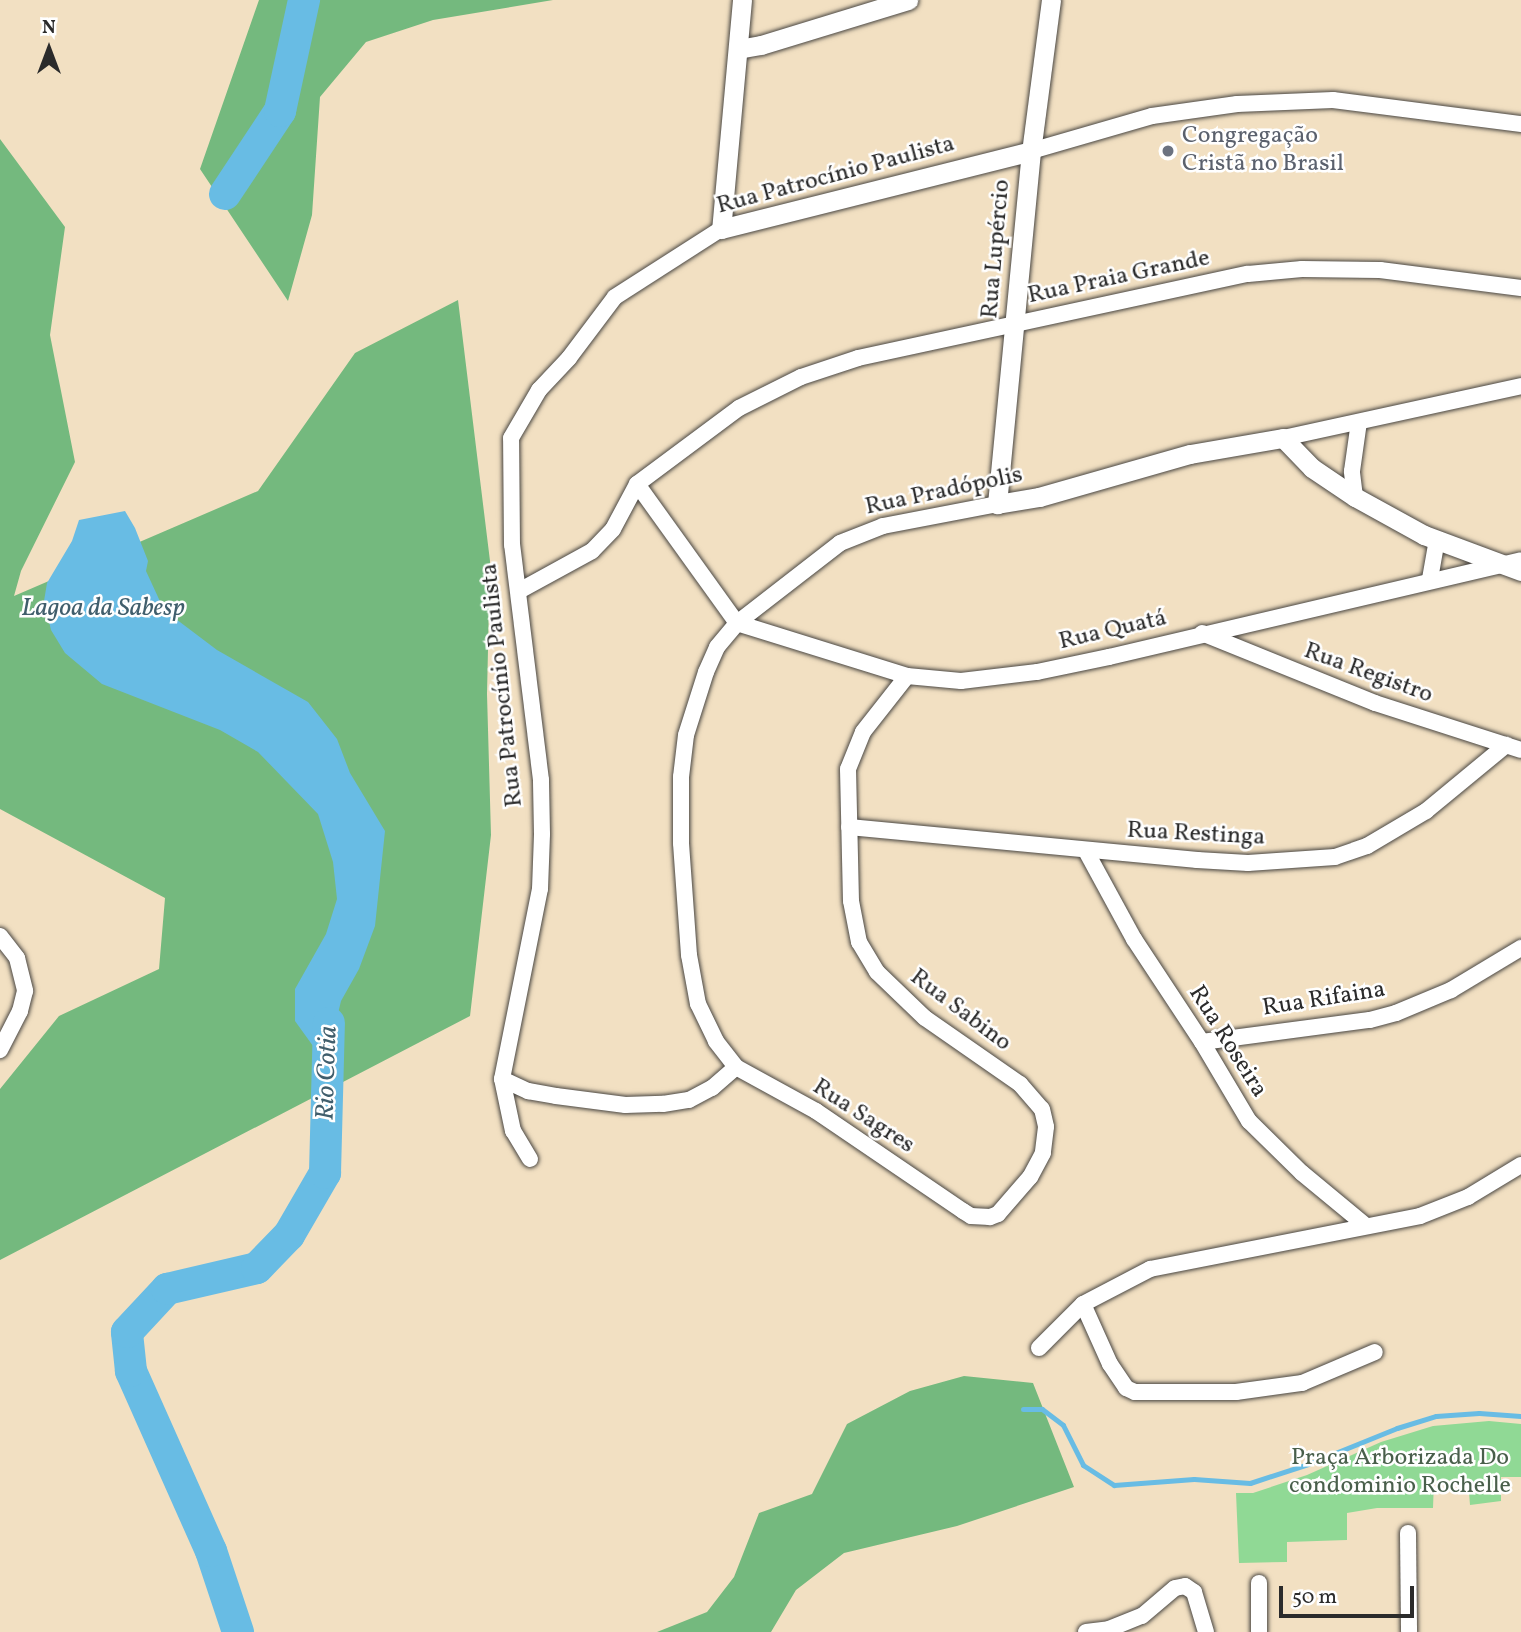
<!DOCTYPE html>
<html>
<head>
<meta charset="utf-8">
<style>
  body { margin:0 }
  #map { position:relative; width:1521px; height:1632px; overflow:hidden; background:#f2e0c2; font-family:Vollkorn,serif }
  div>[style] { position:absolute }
  .green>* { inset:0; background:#90d995 }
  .forest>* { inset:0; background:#74b97e }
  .water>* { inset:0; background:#68bce4 }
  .stream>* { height:5px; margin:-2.5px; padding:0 2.5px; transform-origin:2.5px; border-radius:2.5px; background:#68bce4 }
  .river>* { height:32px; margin:-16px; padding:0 16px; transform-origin:16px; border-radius:16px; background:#68bce4 }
  .roads { filter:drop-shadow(0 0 2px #494642) drop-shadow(0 0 2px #494642) }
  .minor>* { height:16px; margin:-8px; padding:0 8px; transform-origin:8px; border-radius:8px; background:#fff }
  .tertiary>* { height:19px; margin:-9.5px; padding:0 9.5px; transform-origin:9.5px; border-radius:9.5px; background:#fff }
  .dots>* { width:19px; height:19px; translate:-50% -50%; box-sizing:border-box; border:4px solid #fff; border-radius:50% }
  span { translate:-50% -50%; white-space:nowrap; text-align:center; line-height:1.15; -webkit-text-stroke:5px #fff; paint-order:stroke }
  .worship-label { font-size:24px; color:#5b616d }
  .left { translate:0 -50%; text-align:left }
  .street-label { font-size:24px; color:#2b2b2b }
  .park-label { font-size:24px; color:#495f4b }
  .water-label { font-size:26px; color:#405e6c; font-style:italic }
  .north { position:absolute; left:14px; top:14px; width:70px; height:70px; -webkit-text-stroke:5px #fff; paint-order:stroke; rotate:0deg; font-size:19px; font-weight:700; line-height:28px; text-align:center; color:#2b2b2b }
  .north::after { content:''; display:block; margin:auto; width:24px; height:32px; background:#2b2b2b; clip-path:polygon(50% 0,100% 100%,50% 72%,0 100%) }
  .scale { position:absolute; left:1279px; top:1586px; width:135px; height:32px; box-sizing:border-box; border:4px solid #2b2b2b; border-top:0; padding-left:9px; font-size:21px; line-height:24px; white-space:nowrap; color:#2b2b2b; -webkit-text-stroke:5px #fff; paint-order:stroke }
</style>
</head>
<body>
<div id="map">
  <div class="green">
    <div style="clip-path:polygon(1489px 1421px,1521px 1424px,1521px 1477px,1501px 1477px,1501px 1501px,1470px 1505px,1468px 1480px,1434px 1481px,1433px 1508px,1377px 1508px,1347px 1513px,1347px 1540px,1287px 1542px,1287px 1562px,1239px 1563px,1236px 1493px,1253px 1493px,1307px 1475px,1381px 1442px,1433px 1426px)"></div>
  </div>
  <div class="forest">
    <div style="clip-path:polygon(259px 0,553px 0,433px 20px,366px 42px,320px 97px,312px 215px,288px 301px,200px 169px)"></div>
    <div style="clip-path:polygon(0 139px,65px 227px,50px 335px,75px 462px,21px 571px,14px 596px,258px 491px,355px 353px,458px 300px,490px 561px,487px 694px,491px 835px,470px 1016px,0 1260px,0 1089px,59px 1016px,159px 969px,165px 898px,0 809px)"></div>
    <div style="clip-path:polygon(964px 1376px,1033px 1383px,1074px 1487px,957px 1526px,844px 1553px,796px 1590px,771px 1632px,657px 1632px,707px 1612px,734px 1577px,759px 1513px,812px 1494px,847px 1424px,910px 1391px)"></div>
  </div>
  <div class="water">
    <div style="clip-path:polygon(125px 511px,135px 528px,148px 561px,146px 571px,164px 610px,217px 650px,308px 702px,337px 739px,350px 773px,385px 831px,375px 926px,359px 969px,341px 1001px,326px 1064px,295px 1021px,295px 989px,326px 934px,337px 899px,333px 862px,318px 814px,258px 752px,220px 730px,102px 684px,65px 653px,51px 630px,44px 601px,47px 583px,72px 541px,79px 520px)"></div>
  </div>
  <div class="stream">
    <div style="left:1023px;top:1409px;width:19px"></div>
    <div style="left:1042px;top:1409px;width:26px;rotate:37deg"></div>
    <div style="left:1063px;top:1425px;width:45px;rotate:63.4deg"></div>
    <div style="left:1083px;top:1465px;width:37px;rotate:33deg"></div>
    <div style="left:1114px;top:1485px;width:80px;rotate:-4.3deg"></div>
    <div style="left:1194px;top:1479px;width:56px;rotate:4.1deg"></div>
    <div style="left:1250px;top:1483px;width:61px;rotate:-18.1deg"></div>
    <div style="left:1308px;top:1464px;width:96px;rotate:-22deg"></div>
    <div style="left:1397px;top:1428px;width:41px;rotate:-17.1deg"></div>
    <div style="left:1436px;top:1416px;width:43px;rotate:-4deg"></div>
    <div style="left:1479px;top:1413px;width:42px;rotate:4.1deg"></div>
  </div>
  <div class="river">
    <div style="left:225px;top:194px;width:100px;rotate:-56.5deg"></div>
    <div style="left:280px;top:111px;width:114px;rotate:-77.8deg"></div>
    <div style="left:238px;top:1632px;width:85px;rotate:-108.4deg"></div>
    <div style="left:211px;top:1551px;width:197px;rotate:-114deg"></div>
    <div style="left:131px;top:1371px;width:39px;rotate:-96deg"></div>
    <div style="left:127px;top:1332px;width:59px;rotate:-47.1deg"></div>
    <div style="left:167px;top:1289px;width:92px;rotate:-13.1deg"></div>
    <div style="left:257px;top:1268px;width:46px;rotate:-45.9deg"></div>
    <div style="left:289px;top:1235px;width:72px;rotate:-59.9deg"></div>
    <div style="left:325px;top:1173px;width:150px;rotate:-88.5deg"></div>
  </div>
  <div class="roads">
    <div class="minor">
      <div style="left:1031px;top:151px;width:126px;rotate:-16.1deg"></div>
      <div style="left:1152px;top:116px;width:86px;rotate:-8deg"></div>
      <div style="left:1237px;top:104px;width:96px;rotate:-2.4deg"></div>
      <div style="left:1333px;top:100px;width:190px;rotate:7.3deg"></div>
      <div style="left:1283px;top:438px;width:244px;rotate:-12.3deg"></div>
      <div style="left:637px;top:484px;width:171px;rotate:54.3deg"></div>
      <div style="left:737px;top:623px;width:178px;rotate:17.3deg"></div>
      <div style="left:907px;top:676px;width:54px;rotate:5.3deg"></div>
      <div style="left:961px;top:681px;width:77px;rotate:-6.8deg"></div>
      <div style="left:1037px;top:672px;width:74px;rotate:-11.8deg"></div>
      <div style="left:1109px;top:657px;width:423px;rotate:-13.2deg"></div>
      <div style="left:1355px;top:497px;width:26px;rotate:-97deg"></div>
      <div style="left:1352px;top:471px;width:49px;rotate:-81.9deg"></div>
      <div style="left:1430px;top:579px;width:40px;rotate:-80deg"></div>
      <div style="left:519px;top:591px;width:83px;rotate:-28.7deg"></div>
      <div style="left:592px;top:551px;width:30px;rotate:-46deg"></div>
      <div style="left:613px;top:529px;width:51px;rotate:-61.9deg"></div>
      <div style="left:637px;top:484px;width:127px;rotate:-36.7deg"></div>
      <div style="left:739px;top:408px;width:69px;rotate:-26.6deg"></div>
      <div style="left:801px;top:377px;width:60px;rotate:-18.4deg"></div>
      <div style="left:858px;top:358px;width:399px;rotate:-12.2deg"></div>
      <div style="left:1248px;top:274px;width:54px;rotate:-5.3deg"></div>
      <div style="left:1302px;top:269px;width:78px;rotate:0.7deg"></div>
      <div style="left:1380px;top:270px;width:142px;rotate:7.3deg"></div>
      <div style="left:1202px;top:633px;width:187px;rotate:22deg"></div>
      <div style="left:1375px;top:703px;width:153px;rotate:17.8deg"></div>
      <div style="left:907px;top:676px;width:71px;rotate:128.2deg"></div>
      <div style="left:863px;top:732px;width:40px;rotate:112deg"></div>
      <div style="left:848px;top:769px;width:132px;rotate:88.7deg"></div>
      <div style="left:851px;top:901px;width:42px;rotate:79deg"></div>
      <div style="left:859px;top:942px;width:35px;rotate:59deg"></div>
      <div style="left:877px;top:972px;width:66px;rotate:43.8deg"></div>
      <div style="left:925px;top:1018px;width:116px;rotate:34.8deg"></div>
      <div style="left:1020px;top:1084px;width:33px;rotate:49deg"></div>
      <div style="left:1042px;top:1109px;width:18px;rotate:77deg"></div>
      <div style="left:1046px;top:1127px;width:26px;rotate:97deg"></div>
      <div style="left:1043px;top:1153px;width:27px;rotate:118deg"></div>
      <div style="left:1030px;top:1177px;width:49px;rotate:130.9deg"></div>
      <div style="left:998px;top:1214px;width:9px;rotate:159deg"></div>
      <div style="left:990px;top:1217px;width:19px;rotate:-177deg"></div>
      <div style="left:971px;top:1216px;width:9px;rotate:-148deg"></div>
      <div style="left:963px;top:1211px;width:178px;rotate:-145.8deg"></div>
      <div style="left:816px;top:1111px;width:91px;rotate:-151.2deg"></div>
      <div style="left:736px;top:1067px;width:33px;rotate:-128deg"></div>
      <div style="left:716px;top:1041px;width:41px;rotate:-115.9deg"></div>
      <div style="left:698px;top:1004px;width:50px;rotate:-100.4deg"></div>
      <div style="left:689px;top:955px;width:112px;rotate:-94.1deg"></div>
      <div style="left:681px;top:843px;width:66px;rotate:-90deg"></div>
      <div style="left:681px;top:777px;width:42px;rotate:-83.2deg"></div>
      <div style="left:686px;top:735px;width:66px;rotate:-72.4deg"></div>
      <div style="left:706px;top:672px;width:27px;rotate:-66deg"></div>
      <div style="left:717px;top:647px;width:31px;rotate:-50deg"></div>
      <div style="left:737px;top:623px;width:130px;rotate:-37.8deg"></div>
      <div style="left:840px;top:543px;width:46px;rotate:-21.6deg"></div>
      <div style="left:883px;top:526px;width:116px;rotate:-10.9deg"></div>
      <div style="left:849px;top:827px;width:350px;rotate:5.4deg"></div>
      <div style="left:1197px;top:860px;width:51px;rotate:3.4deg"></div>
      <div style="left:1248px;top:863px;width:87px;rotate:-3.9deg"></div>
      <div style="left:1335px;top:857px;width:34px;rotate:-19deg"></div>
      <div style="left:1367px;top:846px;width:69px;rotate:-30.7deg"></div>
      <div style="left:1426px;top:811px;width:104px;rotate:-39.5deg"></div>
      <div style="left:1086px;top:851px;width:100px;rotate:61.4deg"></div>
      <div style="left:1134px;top:939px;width:123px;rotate:56.6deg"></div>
      <div style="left:1202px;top:1042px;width:92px;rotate:59.3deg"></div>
      <div style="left:1249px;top:1121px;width:74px;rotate:44.5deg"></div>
      <div style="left:1302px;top:1173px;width:83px;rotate:39.6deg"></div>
      <div style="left:0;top:936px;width:28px;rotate:52deg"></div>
      <div style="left:17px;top:958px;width:34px;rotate:76deg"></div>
      <div style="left:25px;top:991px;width:21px;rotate:104deg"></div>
      <div style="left:20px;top:1011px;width:44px;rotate:117.1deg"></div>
      <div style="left:1202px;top:1042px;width:169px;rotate:-7.5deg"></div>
      <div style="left:1370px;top:1020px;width:27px;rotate:-15deg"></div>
      <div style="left:1396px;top:1013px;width:60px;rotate:-22.7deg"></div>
      <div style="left:1451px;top:990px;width:82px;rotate:-31deg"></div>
      <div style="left:502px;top:1079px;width:29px;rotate:25deg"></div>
      <div style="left:528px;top:1091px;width:28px;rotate:10deg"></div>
      <div style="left:556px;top:1096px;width:70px;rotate:7.4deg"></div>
      <div style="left:625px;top:1105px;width:38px;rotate:-2deg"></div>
      <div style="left:663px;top:1104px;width:26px;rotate:-9deg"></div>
      <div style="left:689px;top:1100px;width:26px;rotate:-28deg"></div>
      <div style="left:712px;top:1088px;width:32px;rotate:-41deg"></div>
      <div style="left:530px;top:1159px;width:33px;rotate:-121deg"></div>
      <div style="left:513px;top:1131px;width:53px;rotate:-101.9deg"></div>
      <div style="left:502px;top:1079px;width:194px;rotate:-78.7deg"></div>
      <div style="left:540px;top:889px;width:55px;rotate:-87.9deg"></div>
      <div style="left:542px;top:834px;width:54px;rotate:-91.1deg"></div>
      <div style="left:541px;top:780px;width:237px;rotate:-97deg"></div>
      <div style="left:512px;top:545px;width:107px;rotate:-90.5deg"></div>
      <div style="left:511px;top:438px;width:56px;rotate:-59.7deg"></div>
      <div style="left:539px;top:390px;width:44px;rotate:-46.8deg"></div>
      <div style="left:569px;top:358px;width:76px;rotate:-53deg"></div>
      <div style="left:615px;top:297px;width:126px;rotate:-32.7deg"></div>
      <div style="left:1083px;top:1304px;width:66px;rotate:65.8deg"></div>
      <div style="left:1110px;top:1364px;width:29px;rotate:56deg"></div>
      <div style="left:1126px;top:1388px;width:10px;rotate:24deg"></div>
      <div style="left:1135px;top:1392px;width:101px"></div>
      <div style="left:1236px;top:1392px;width:67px;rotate:-7.8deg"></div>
      <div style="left:1302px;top:1383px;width:79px;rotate:-23deg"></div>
      <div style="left:1039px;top:1348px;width:62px;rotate:-45deg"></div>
      <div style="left:1083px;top:1304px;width:76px;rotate:-27.6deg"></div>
      <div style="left:1150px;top:1269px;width:275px;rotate:-11.1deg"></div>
      <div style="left:1420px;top:1216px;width:52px;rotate:-21.6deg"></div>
      <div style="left:1468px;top:1197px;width:62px;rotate:-31.1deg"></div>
      <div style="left:1408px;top:1533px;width:99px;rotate:89.4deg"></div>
      <div style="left:1259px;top:1583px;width:49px;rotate:90deg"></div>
      <div style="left:1086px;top:1632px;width:23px;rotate:-7deg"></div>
      <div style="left:1109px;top:1629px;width:35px;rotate:-22deg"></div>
      <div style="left:1142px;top:1616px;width:43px;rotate:-40.3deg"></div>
      <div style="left:1175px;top:1588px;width:10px;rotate:-11deg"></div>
      <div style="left:1185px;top:1586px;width:11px;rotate:34deg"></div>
      <div style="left:1194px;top:1592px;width:42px;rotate:73.3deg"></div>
    </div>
    <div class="tertiary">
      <div style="left:742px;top:0;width:230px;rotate:95.2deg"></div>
      <div style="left:721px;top:229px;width:320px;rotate:-14.1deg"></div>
      <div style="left:1051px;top:0;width:152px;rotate:97.5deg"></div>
      <div style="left:1031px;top:151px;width:355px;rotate:95.5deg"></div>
      <div style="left:997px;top:504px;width:43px;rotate:-9.5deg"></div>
      <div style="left:1039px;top:497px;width:157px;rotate:-15.9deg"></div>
      <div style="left:1190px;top:454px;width:94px;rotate:-9.8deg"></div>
      <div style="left:1283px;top:438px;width:42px;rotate:46deg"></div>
      <div style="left:1312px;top:468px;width:52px;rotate:34deg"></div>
      <div style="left:1355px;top:497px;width:79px;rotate:28.8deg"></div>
      <div style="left:1424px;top:535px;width:103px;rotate:20.4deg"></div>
      <div style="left:738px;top:49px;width:23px;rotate:-10deg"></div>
      <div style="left:761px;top:45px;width:154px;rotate:-17deg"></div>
    </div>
  </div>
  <div class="dots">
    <div style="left:1168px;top:151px;background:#6b7280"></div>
  </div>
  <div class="worship-label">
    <span class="left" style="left:1182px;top:151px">Congregação<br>Cristã no Brasil</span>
  </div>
  <div class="street-label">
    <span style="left:836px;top:176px;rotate:-15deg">Rua Patrocínio Paulista</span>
    <span style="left:997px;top:249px;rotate:-85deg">Rua Lupércio</span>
    <span style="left:1119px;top:278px;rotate:-12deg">Rua Praia Grande</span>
    <span style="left:944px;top:492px;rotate:-12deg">Rua Pradópolis</span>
    <span style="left:1113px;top:631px;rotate:-13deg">Rua Quatá</span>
    <span style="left:1368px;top:674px;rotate:20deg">Rua Registro</span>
    <span style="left:503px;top:685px;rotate:-96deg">Rua Patrocínio Paulista</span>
    <span style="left:1196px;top:835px;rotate:3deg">Rua Restinga</span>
    <span style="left:1324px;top:1000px;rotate:-9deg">Rua Rifaina</span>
    <span style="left:960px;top:1011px;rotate:37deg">Rua Sabino</span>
    <span style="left:1227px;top:1042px;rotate:58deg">Rua Roseira</span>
    <span style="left:863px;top:1117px;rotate:33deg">Rua Sagres</span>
  </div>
  <div class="park-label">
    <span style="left:1400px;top:1473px">Praça Arborizada Do<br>condominio Rochelle</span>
  </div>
  <div class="water-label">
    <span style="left:103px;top:609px">Lagoa da Sabesp</span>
    <span style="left:328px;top:1073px;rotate:-88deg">Rio Cotia</span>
  </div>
  <div class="north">N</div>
  <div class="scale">50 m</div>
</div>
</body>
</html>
